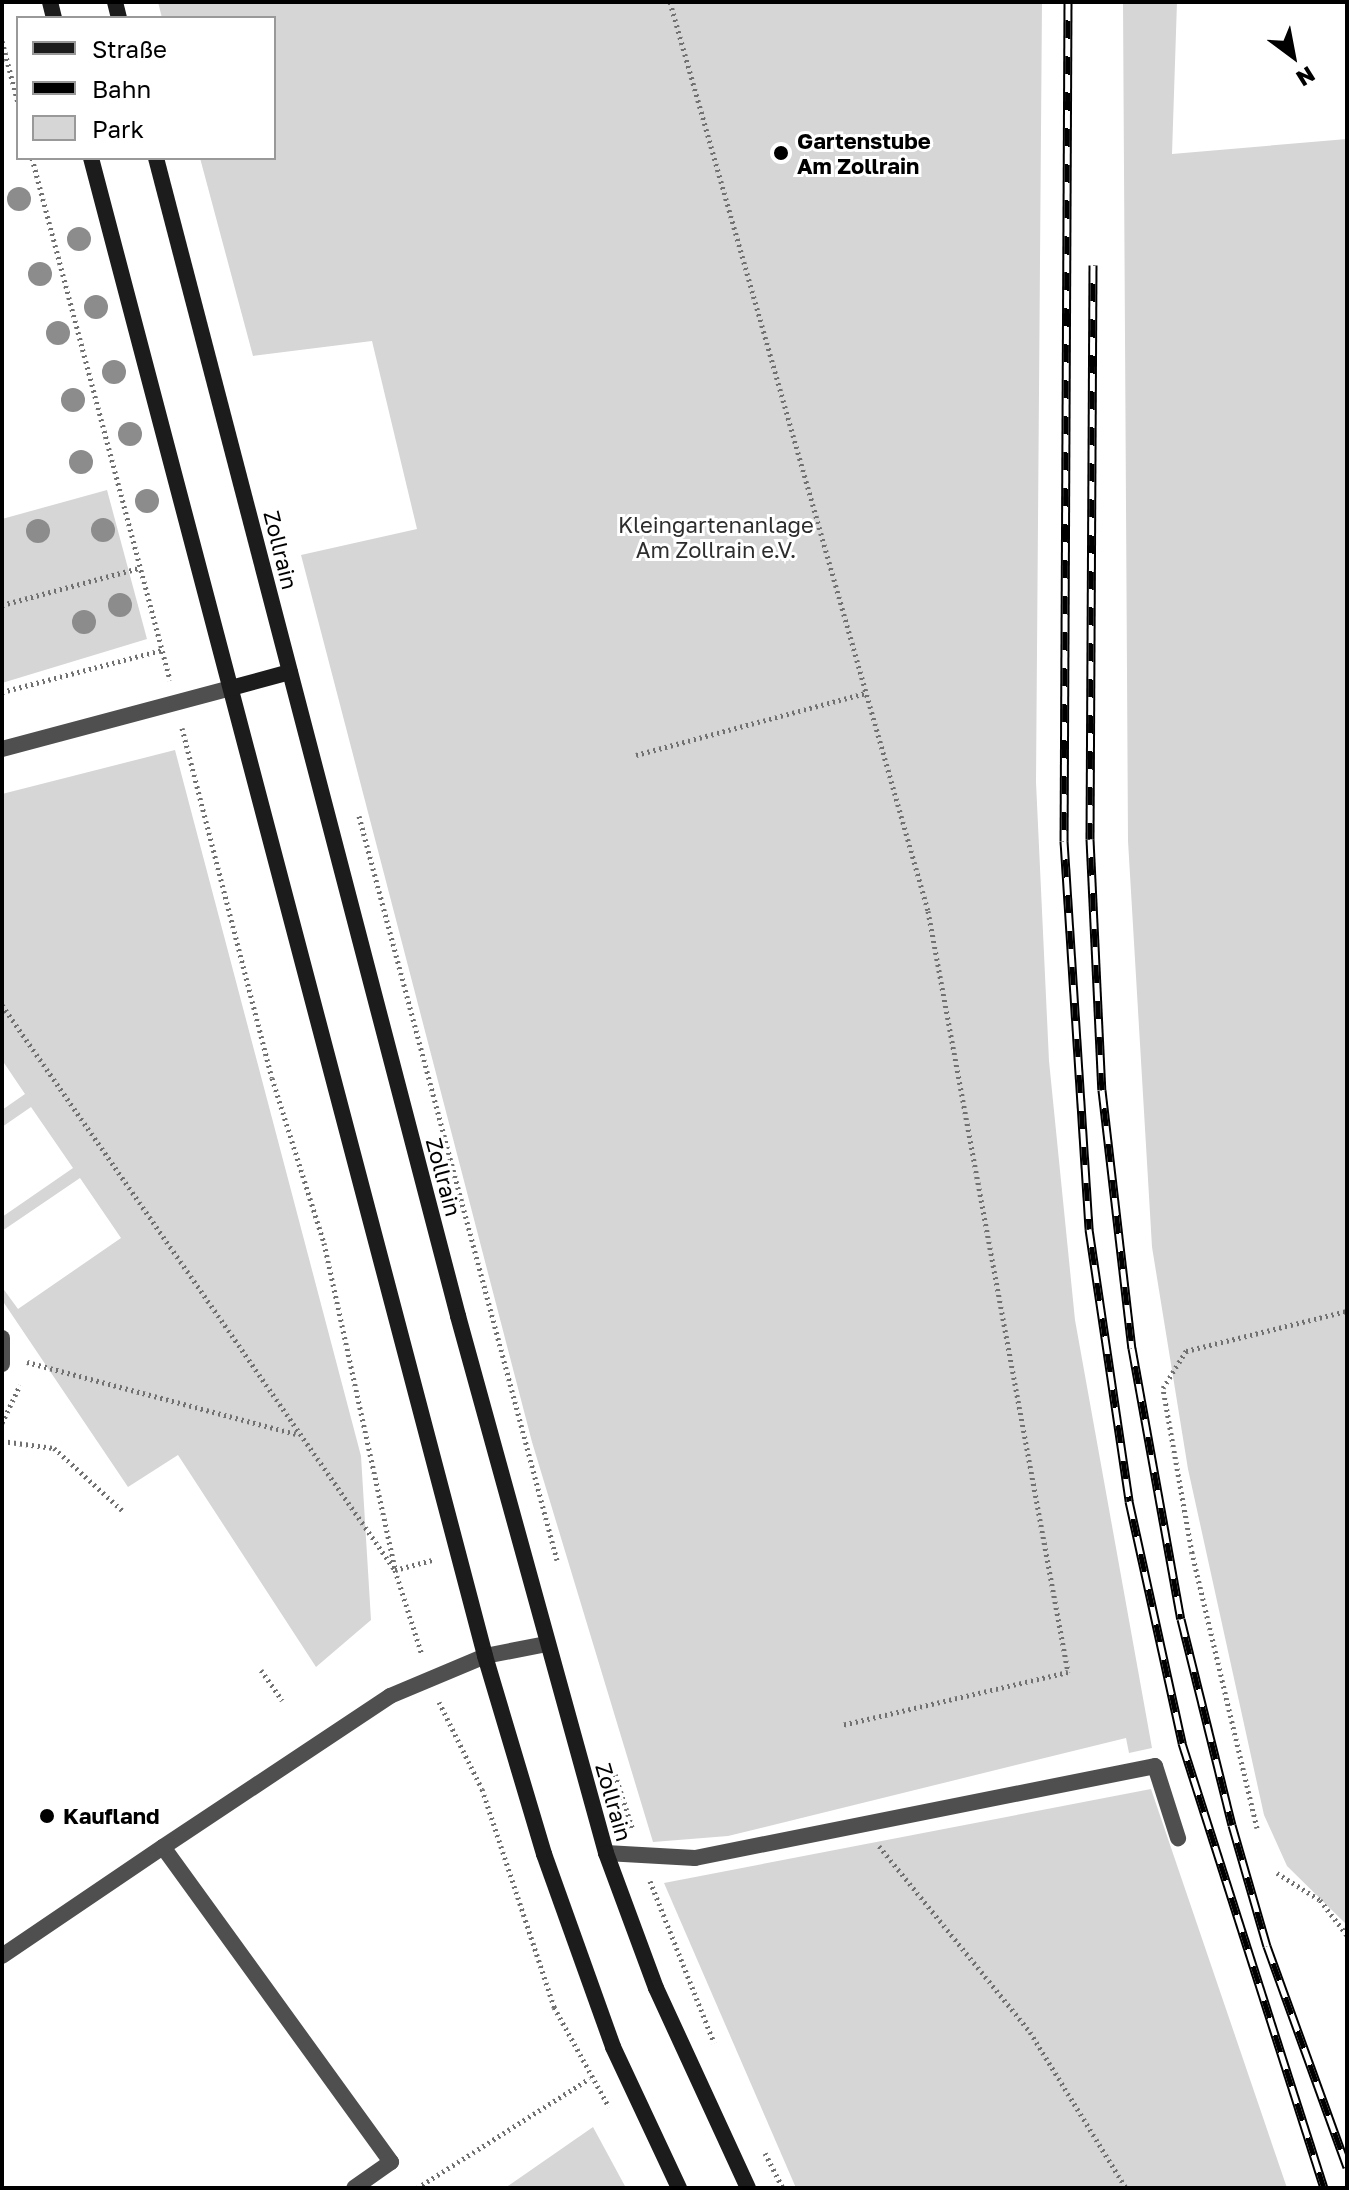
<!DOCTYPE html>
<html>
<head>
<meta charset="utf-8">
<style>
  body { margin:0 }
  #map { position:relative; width:1349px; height:2190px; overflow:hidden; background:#fff; font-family:"Golos Text",sans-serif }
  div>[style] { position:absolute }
  .green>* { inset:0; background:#d6d6d6 }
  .path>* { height:5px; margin-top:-2.5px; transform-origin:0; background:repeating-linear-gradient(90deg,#717171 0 2px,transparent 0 6px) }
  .lane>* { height:16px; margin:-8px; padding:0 8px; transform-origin:8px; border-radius:8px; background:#4f4f4f }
  .street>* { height:16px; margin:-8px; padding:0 8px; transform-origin:8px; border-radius:8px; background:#4f4f4f }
  .secondary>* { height:16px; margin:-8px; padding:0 8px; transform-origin:8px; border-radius:8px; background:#1c1c1c }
  .rail>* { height:9px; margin-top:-4.5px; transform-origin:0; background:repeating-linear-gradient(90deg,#fff 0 18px,#000 0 36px); box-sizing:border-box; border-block:2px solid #000 }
  .trees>* { width:24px; height:24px; margin:-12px; border-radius:50%; background:#8c8c8c }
  .dots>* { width:22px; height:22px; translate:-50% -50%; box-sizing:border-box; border:4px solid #fff; border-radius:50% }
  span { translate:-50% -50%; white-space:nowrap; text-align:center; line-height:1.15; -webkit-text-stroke:6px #fff; paint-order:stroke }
  .poi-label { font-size:22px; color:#000; font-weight:700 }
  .left { translate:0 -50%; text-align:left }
  .park-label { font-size:22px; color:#2d2d2d }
  .street-label { font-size:22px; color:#000 }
  .frame { position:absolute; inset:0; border:4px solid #000; pointer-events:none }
  .legend { position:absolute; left:16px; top:16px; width:260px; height:144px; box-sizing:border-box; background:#fff; border:2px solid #999; margin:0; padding:10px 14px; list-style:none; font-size:24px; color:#000 }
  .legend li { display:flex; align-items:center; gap:16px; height:40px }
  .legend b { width:40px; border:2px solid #999 }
  .north { position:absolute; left:1253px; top:16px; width:80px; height:80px; -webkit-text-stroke:6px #fff; paint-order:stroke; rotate:148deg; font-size:22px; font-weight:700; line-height:32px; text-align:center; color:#000 }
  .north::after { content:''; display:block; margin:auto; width:28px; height:36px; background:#000; clip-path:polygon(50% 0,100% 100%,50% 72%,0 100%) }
</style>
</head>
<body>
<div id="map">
  <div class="green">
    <div style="clip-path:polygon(158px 2px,1042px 2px,1036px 782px,1049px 1061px,1075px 1320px,1152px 1748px,1129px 1753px,1126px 1738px,728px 1836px,653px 1842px,532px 1442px,301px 555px,417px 529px,372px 341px,253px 356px,200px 158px,274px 158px,274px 18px,162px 18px)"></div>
    <div style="clip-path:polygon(1123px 2px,1177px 2px,1172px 154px,1347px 139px,1347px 1925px,1287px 1866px,1264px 1815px,1188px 1469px,1152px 1247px,1128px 841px)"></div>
    <div style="clip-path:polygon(107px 490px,147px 639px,2px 683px,2px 519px)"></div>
    <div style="clip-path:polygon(175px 750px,361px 1456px,371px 1620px,316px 1667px,178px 1455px,128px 1487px,2px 1300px,2px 1287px,18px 1309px,121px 1238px,80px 1178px,2px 1231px,2px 1217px,73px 1168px,31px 1107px,2px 1127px,2px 1110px,25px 1094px,2px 1060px,2px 794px)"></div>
    <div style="clip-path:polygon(1151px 1789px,1287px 2188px,796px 2188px,664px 1883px)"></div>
    <div style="clip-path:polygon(593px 2127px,626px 2188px,505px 2188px)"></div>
  </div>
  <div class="path">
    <div style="left:670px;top:2px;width:945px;rotate:74.15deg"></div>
    <div style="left:928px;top:911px;width:774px;rotate:79.58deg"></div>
    <div style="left:1068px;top:1672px;width:232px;rotate:166.8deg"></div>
    <div style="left:2px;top:41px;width:64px;rotate:75.5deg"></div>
    <div style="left:32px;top:158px;width:540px;rotate:75.19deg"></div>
    <div style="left:2px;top:605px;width:142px;rotate:-15.1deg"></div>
    <div style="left:2px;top:692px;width:165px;rotate:-14.7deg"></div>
    <div style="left:182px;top:728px;width:361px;rotate:75.6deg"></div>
    <div style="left:272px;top:1078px;width:173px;rotate:72.5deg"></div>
    <div style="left:324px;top:1243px;width:335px;rotate:77.7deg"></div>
    <div style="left:395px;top:1570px;width:89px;rotate:72.4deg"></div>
    <div style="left:636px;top:755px;width:237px;rotate:-15.1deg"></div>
    <div style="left:359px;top:816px;width:770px;rotate:75.1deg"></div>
    <div style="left:2px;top:1005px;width:688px;rotate:55.18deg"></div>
    <div style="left:395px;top:1570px;width:39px;rotate:-15deg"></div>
    <div style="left:27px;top:1362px;width:278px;rotate:15deg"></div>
    <div style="left:2px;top:1423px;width:42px;rotate:-64.7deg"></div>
    <div style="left:2px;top:1441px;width:52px;rotate:7.7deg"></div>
    <div style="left:54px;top:1448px;width:95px;rotate:42.4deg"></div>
    <div style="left:261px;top:1670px;width:37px;rotate:55deg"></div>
    <div style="left:439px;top:1702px;width:97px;rotate:63.7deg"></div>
    <div style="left:482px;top:1789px;width:230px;rotate:71.7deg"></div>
    <div style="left:554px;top:2007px;width:114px;rotate:61.2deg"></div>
    <div style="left:615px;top:1774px;width:59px;rotate:72.2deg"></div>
    <div style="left:1257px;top:1828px;width:283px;rotate:-103.3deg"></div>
    <div style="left:1192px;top:1553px;width:168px;rotate:-100deg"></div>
    <div style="left:1163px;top:1388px;width:44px;rotate:-58.1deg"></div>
    <div style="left:1186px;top:1351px;width:166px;rotate:-14deg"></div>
    <div style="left:879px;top:1846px;width:240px;rotate:50.9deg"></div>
    <div style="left:1030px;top:2032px;width:183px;rotate:58.4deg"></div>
    <div style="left:1277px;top:1873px;width:51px;rotate:32.1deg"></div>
    <div style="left:1320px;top:1900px;width:44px;rotate:52.4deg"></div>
    <div style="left:650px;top:1881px;width:174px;rotate:68.4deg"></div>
    <div style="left:765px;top:2153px;width:39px;rotate:63deg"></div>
    <div style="left:417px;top:2188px;width:204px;rotate:-32.4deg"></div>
  </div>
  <div class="lane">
    <div style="left:606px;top:1853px;width:89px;rotate:3.2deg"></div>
    <div style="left:695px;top:1858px;width:469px;rotate:-11.3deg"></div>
    <div style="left:1155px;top:1766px;width:76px;rotate:72.3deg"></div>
    <div style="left:2px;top:1956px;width:194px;rotate:-34.1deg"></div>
    <div style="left:163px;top:1847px;width:389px;rotate:54.1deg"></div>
    <div style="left:391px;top:2162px;width:45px;rotate:144.9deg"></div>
  </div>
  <div class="street">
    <div style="left:2px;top:749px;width:237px;rotate:-14.9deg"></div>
    <div style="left:2px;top:1338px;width:26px;rotate:90deg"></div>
    <div style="left:163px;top:1847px;width:273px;rotate:-33.6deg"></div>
    <div style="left:390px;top:1696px;width:103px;rotate:-22.8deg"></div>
    <div style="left:485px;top:1656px;width:62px;rotate:-11.1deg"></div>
  </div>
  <div class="secondary">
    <div style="left:50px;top:2px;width:16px;rotate:76deg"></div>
    <div style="left:115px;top:2px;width:16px;rotate:76deg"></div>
    <div style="left:91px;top:158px;width:1549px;rotate:75.26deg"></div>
    <div style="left:485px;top:1656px;width:207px;rotate:73.4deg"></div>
    <div style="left:544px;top:1854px;width:205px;rotate:70.3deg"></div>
    <div style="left:613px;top:2047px;width:156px;rotate:64.9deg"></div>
    <div style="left:156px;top:158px;width:1197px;rotate:75.38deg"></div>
    <div style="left:458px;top:1316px;width:557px;rotate:74.59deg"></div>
    <div style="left:606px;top:1853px;width:144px;rotate:69.7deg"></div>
    <div style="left:656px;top:1988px;width:220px;rotate:65.3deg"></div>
    <div style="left:231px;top:688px;width:61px;rotate:-15.2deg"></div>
  </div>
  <div class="rail">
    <div style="left:1068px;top:2px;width:839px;rotate:90.27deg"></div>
    <div style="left:1064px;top:841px;width:389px;rotate:86.3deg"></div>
    <div style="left:1089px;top:1229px;width:275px;rotate:81.6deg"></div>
    <div style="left:1129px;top:1501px;width:248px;rotate:77.6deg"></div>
    <div style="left:1182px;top:1743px;width:467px;rotate:72.3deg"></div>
    <div style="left:1093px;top:265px;width:574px;rotate:90.3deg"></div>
    <div style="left:1090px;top:839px;width:251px;rotate:87.3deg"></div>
    <div style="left:1102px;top:1090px;width:260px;rotate:83.4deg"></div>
    <div style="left:1132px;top:1348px;width:275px;rotate:79.8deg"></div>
    <div style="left:1181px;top:1619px;width:212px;rotate:76.1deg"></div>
    <div style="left:1232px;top:1825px;width:126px;rotate:73.9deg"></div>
    <div style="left:1267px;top:1946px;width:235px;rotate:70.1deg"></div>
  </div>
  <div class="trees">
    <div style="left:19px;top:199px"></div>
    <div style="left:79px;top:239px"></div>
    <div style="left:40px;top:274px"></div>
    <div style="left:96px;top:307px"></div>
    <div style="left:58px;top:333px"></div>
    <div style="left:114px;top:372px"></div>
    <div style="left:73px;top:400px"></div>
    <div style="left:130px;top:434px"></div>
    <div style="left:81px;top:462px"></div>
    <div style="left:147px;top:501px"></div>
    <div style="left:103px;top:530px"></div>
    <div style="left:38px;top:531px"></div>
    <div style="left:120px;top:605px"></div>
    <div style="left:84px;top:622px"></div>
  </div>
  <div class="dots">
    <div style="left:781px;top:153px;background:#000"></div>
    <div style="left:47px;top:1816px;background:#000"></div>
  </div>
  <div class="poi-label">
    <span class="left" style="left:797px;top:153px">Gartenstube<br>Am Zollrain</span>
    <span class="left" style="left:63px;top:1816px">Kaufland</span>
  </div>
  <div class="park-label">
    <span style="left:716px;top:537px">Kleingartenanlage<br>Am Zollrain e.V.</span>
  </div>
  <div class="street-label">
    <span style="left:281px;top:550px;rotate:76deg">Zollrain</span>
    <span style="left:444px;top:1177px;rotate:75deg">Zollrain</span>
    <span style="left:614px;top:1802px;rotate:74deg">Zollrain</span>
  </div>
  <div class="frame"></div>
  <ul class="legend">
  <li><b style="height:10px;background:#1c1c1c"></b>Straße</li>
  <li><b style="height:10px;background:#000"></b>Bahn</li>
  <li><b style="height:22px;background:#d6d6d6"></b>Park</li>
  </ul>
  <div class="north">N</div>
</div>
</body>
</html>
